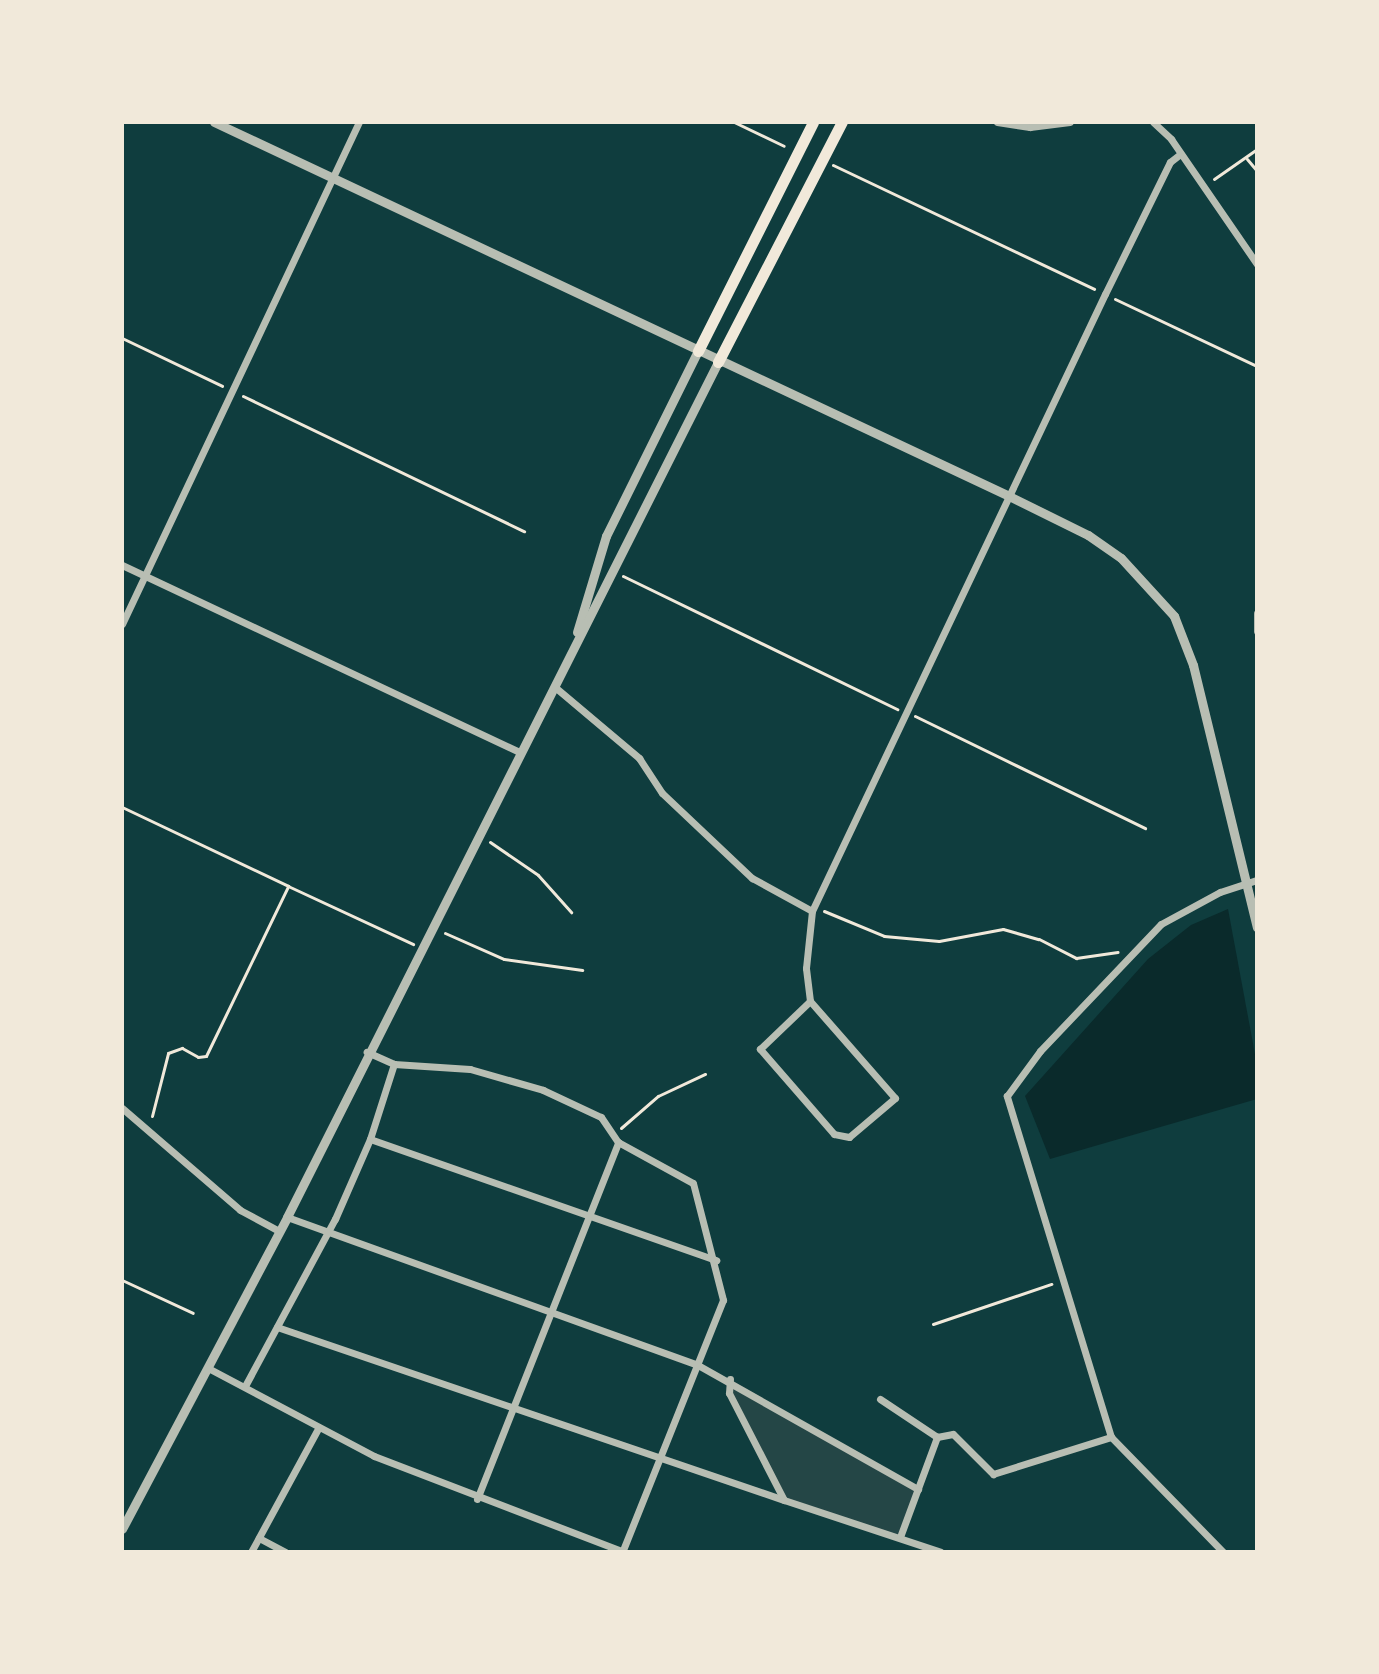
<!DOCTYPE html>
<html>
<head>
<meta charset="utf-8">
<style>
  body { margin:0 }
  #map { position:relative; width:1379px; height:1674px; overflow:hidden; background:#0f3d3e; font-family:"Source Sans 3",sans-serif }
  div>[style] { position:absolute }
  .green>* { inset:0; background:#244646 }
  .water>* { inset:0; background:#0a2a2b }
  .path>* { height:3px; margin:-1.5px; padding:0 1.5px; transform-origin:1.5px; border-radius:1.5px; background:#f1e9da }
  .minor>* { height:7px; margin:-3.5px; padding:0 3.5px; transform-origin:3.5px; border-radius:3.5px; background:#b8beb3 }
  .tertiary>* { height:9px; margin:-4.5px; padding:0 4.5px; transform-origin:4.5px; border-radius:4.5px; background:#b8beb3 }
  .primary>* { height:11px; margin:-5.5px; padding:0 5.5px; transform-origin:5.5px; border-radius:5.5px; background:#f1e9da }
  span { translate:-50% -50%; white-space:nowrap; text-align:center; line-height:1.15; -webkit-text-stroke:8px #f1e9da; paint-order:stroke }
  .frame { position:absolute; inset:0; border:124px solid #f1e9da; pointer-events:none }
</style>
</head>
<body>
<div id="map">
  <div class="green">
    <div style="clip-path:polygon(730px 1379px,918px 1489px,900px 1537px,784px 1500px,729px 1393px)"></div>
  </div>
  <div class="water">
    <div style="clip-path:polygon(1228px 909px,1257px 1065px,1257px 1099px,1050px 1159px,1025px 1096px,1148px 959px,1191px 925px)"></div>
  </div>
  <div class="path">
    <div style="left:734px;top:122px;width:55px;rotate:25.6deg"></div>
    <div style="left:1247px;top:159px;width:16px;rotate:50deg"></div>
    <div style="left:833px;top:165px;width:289px;rotate:25.4deg"></div>
    <div style="left:1214px;top:179px;width:52px;rotate:-34.9deg"></div>
    <div style="left:1115px;top:299px;width:157px;rotate:25.3deg"></div>
    <div style="left:122px;top:338px;width:111px;rotate:25.6deg"></div>
    <div style="left:243px;top:396px;width:312px;rotate:25.7deg"></div>
    <div style="left:623px;top:576px;width:305px;rotate:25.9deg"></div>
    <div style="left:915px;top:716px;width:256px;rotate:26deg"></div>
    <div style="left:122px;top:807px;width:184px;rotate:25.4deg"></div>
    <div style="left:490px;top:842px;width:58px;rotate:34.5deg"></div>
    <div style="left:538px;top:875px;width:50px;rotate:48.3deg"></div>
    <div style="left:824px;top:911px;width:65px;rotate:22.6deg"></div>
    <div style="left:884px;top:936px;width:55px;rotate:5.2deg"></div>
    <div style="left:939px;top:941px;width:65px;rotate:-10.6deg"></div>
    <div style="left:1003px;top:929px;width:37px;rotate:16deg"></div>
    <div style="left:1039px;top:939px;width:42px;rotate:27.2deg"></div>
    <div style="left:1076px;top:958px;width:42px;rotate:-8.1deg"></div>
    <div style="left:445px;top:933px;width:64px;rotate:23.8deg"></div>
    <div style="left:504px;top:959px;width:79px;rotate:8deg"></div>
    <div style="left:152px;top:1116px;width:65px;rotate:-75.7deg"></div>
    <div style="left:168px;top:1053px;width:15px;rotate:-20deg"></div>
    <div style="left:182px;top:1048px;width:18px;rotate:29deg"></div>
    <div style="left:198px;top:1057px;width:8px;rotate:-7deg"></div>
    <div style="left:206px;top:1056px;width:189px;rotate:-64.2deg"></div>
    <div style="left:288px;top:886px;width:138px;rotate:24.9deg"></div>
    <div style="left:621px;top:1128px;width:49px;rotate:-40.9deg"></div>
    <div style="left:658px;top:1096px;width:52px;rotate:-25.1deg"></div>
    <div style="left:122px;top:1280px;width:78px;rotate:24.9deg"></div>
    <div style="left:933px;top:1324px;width:125px;rotate:-18.7deg"></div>
  </div>
  <div class="minor">
    <div style="left:997px;top:122px;width:33px;rotate:9deg"></div>
    <div style="left:1030px;top:127px;width:40px;rotate:-7.1deg"></div>
    <div style="left:1153px;top:122px;width:25px;rotate:43deg"></div>
    <div style="left:1171px;top:139px;width:152px;rotate:55.5deg"></div>
    <div style="left:122px;top:565px;width:441px;rotate:25.2deg"></div>
    <div style="left:1257px;top:613px;width:18px;rotate:90deg"></div>
    <div style="left:122px;top:624px;width:555px;rotate:-64.73deg"></div>
    <div style="left:556px;top:688px;width:109px;rotate:40.1deg"></div>
    <div style="left:639px;top:758px;width:42px;rotate:56.7deg"></div>
    <div style="left:662px;top:793px;width:124px;rotate:43.4deg"></div>
    <div style="left:752px;top:878px;width:68px;rotate:28.8deg"></div>
    <div style="left:810px;top:1001px;width:129px;rotate:48.8deg"></div>
    <div style="left:895px;top:1098px;width:60px;rotate:139.7deg"></div>
    <div style="left:849px;top:1137px;width:15px;rotate:-169deg"></div>
    <div style="left:834px;top:1134px;width:113px;rotate:-131deg"></div>
    <div style="left:760px;top:1049px;width:69px;rotate:-43.8deg"></div>
    <div style="left:810px;top:1001px;width:33px;rotate:-97deg"></div>
    <div style="left:806px;top:968px;width:57px;rotate:-84deg"></div>
    <div style="left:812px;top:911px;width:683px;rotate:-64.6deg"></div>
    <div style="left:1105px;top:294px;width:147px;rotate:-63.8deg"></div>
    <div style="left:1170px;top:162px;width:11px;rotate:-38deg"></div>
    <div style="left:394px;top:1064px;width:76px;rotate:3.8deg"></div>
    <div style="left:470px;top:1069px;width:76px;rotate:16deg"></div>
    <div style="left:543px;top:1090px;width:64px;rotate:25deg"></div>
    <div style="left:601px;top:1117px;width:30px;rotate:56deg"></div>
    <div style="left:618px;top:1142px;width:85px;rotate:28.7deg"></div>
    <div style="left:693px;top:1183px;width:121px;rotate:75.6deg"></div>
    <div style="left:723px;top:1300px;width:271px;rotate:111.8deg"></div>
    <div style="left:122px;top:1108px;width:156px;rotate:40.8deg"></div>
    <div style="left:240px;top:1210px;width:44px;rotate:28.3deg"></div>
    <div style="left:370px;top:1139px;width:367px;rotate:19.3deg"></div>
    <div style="left:287px;top:1217px;width:435px;rotate:19.8deg"></div>
    <div style="left:696px;top:1364px;width:255px;rotate:29.4deg"></div>
    <div style="left:277px;top:1327px;width:536px;rotate:18.84deg"></div>
    <div style="left:208px;top:1368px;width:188px;rotate:27.9deg"></div>
    <div style="left:374px;top:1456px;width:268px;rotate:21deg"></div>
    <div style="left:730px;top:1379px;width:14px;rotate:94deg"></div>
    <div style="left:729px;top:1393px;width:120px;rotate:62.8deg"></div>
    <div style="left:784px;top:1500px;width:165px;rotate:18.3deg"></div>
    <div style="left:245px;top:1386px;width:190px;rotate:-61.7deg"></div>
    <div style="left:335px;top:1219px;width:87px;rotate:-66.4deg"></div>
    <div style="left:370px;top:1139px;width:79px;rotate:-72.3deg"></div>
    <div style="left:394px;top:1064px;width:30px;rotate:-156deg"></div>
    <div style="left:880px;top:1399px;width:69px;rotate:33.7deg"></div>
    <div style="left:477px;top:1499px;width:384px;rotate:-68.4deg"></div>
    <div style="left:900px;top:1537px;width:107px;rotate:-69.7deg"></div>
    <div style="left:937px;top:1437px;width:16px;rotate:-11deg"></div>
    <div style="left:953px;top:1434px;width:57px;rotate:45deg"></div>
    <div style="left:993px;top:1474px;width:124px;rotate:-17.4deg"></div>
    <div style="left:259px;top:1538px;width:30px;rotate:28deg"></div>
    <div style="left:251px;top:1552px;width:142px;rotate:-61.5deg"></div>
    <div style="left:1223px;top:1552px;width:161px;rotate:-134.2deg"></div>
    <div style="left:1111px;top:1437px;width:357px;rotate:-107deg"></div>
    <div style="left:1007px;top:1096px;width:56px;rotate:-53.7deg"></div>
    <div style="left:1040px;top:1051px;width:175px;rotate:-46.4deg"></div>
    <div style="left:1161px;top:924px;width:67px;rotate:-28.5deg"></div>
    <div style="left:1220px;top:892px;width:39px;rotate:-18deg"></div>
  </div>
  <div class="tertiary">
    <div style="left:214px;top:122px;width:879px;rotate:25.19deg"></div>
    <div style="left:1009px;top:496px;width:88px;rotate:26.3deg"></div>
    <div style="left:1088px;top:535px;width:40px;rotate:34.9deg"></div>
    <div style="left:1121px;top:558px;width:79px;rotate:47.6deg"></div>
    <div style="left:1174px;top:616px;width:53px;rotate:68.8deg"></div>
    <div style="left:1193px;top:665px;width:270px;rotate:76.3deg"></div>
    <div style="left:577px;top:632px;width:100px;rotate:-73.2deg"></div>
    <div style="left:606px;top:536px;width:207px;rotate:-63.6deg"></div>
    <div style="left:122px;top:1529px;width:353px;rotate:-62.1deg"></div>
    <div style="left:287px;top:1217px;width:957px;rotate:-63.25deg"></div>
  </div>
  <div class="primary">
    <div style="left:698px;top:351px;width:256px;rotate:-63.3deg"></div>
    <div style="left:718px;top:362px;width:270px;rotate:-62.7deg"></div>
  </div>
  <div class="frame"></div>
</div>
</body>
</html>
